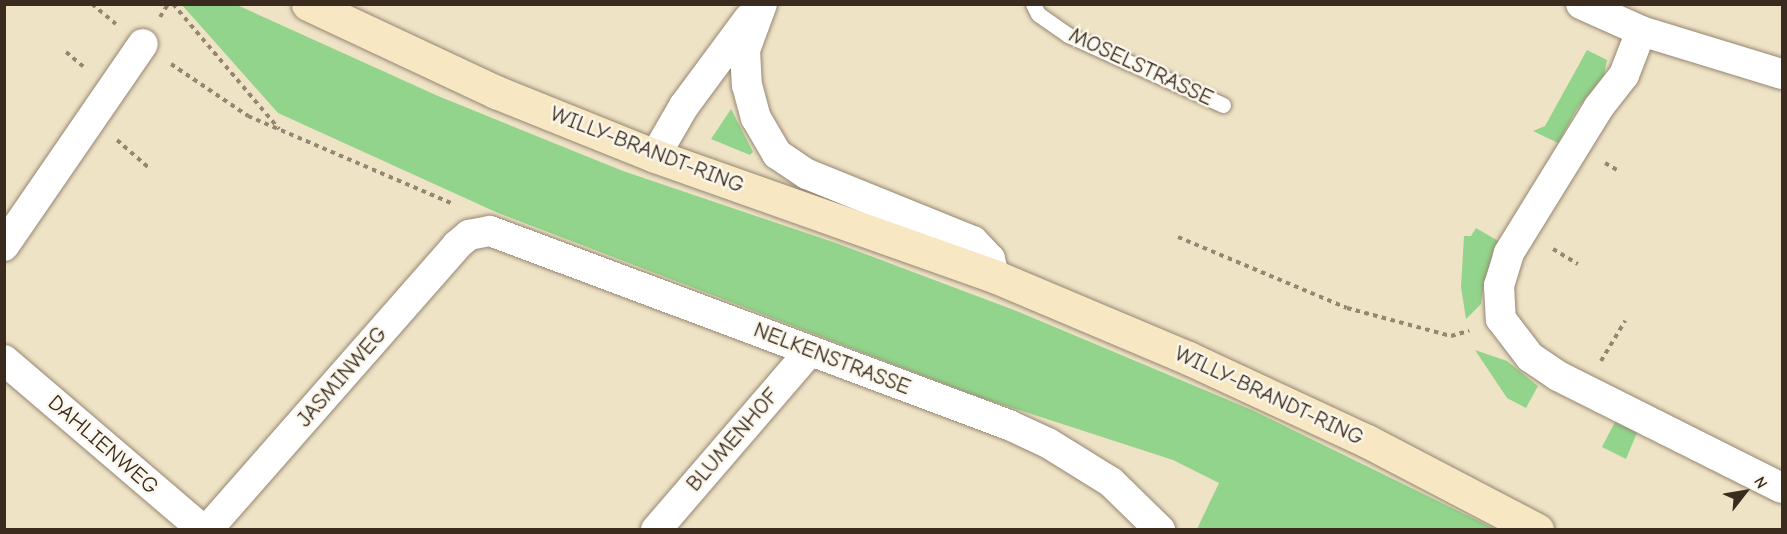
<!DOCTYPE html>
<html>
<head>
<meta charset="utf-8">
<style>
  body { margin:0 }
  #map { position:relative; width:1787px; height:534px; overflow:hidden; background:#efe3c6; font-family:"Comic Neue",sans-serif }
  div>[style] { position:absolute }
  .green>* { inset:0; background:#92d48b }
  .path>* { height:4px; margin-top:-2px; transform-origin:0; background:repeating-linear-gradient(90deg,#958672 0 4.5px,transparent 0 9px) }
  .roads { filter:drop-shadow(0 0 2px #958672) drop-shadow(0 0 2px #958672) }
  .service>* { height:15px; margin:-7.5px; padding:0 7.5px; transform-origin:7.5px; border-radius:7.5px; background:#fff }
  .minor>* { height:30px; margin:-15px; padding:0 15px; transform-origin:15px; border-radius:15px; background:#fff }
  .secondary>* { height:33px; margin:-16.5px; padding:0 16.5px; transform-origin:16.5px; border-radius:16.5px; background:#f7e8c3 }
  span { translate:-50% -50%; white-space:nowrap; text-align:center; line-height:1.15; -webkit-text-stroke:5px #fbf7ec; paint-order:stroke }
  .street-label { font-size:22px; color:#3b2a1e }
  .frame { position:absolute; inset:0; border:6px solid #3b2a1e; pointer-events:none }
  .north { position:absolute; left:1715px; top:462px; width:60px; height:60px; -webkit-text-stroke:4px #fbf7ec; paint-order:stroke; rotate:59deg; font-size:16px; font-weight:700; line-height:24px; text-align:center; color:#3b2a1e }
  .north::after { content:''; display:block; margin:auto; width:21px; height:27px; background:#3b2a1e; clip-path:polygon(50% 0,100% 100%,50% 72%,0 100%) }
</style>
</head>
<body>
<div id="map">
  <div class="green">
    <div style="clip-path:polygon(182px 5px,237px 5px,438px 96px,623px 171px,836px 243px,1019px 312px,1252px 410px,1495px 529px,1197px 529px,1219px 483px,1173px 460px,979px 397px,498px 213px,278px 113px)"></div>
    <div style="clip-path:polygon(1587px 50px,1607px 60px,1604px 75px,1577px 109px,1558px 143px,1533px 131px,1545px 126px)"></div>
    <div style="clip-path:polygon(731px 109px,753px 152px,750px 155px,711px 139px)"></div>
    <div style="clip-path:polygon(1476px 228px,1500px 242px,1484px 283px,1481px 304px,1466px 319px,1461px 287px,1464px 236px,1471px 236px)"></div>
    <div style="clip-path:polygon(1475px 350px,1507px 361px,1538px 386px,1526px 408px,1507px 398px)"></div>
    <div style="clip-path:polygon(1616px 420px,1639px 428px,1626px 459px,1602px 447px)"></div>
  </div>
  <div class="path">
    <div style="left:92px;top:4px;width:31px;rotate:40deg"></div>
    <div style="left:173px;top:4px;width:164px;rotate:49.7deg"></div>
    <div style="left:160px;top:17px;width:15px;rotate:-58deg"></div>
    <div style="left:66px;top:52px;width:26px;rotate:40deg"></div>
    <div style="left:171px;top:64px;width:93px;rotate:34deg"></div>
    <div style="left:248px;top:116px;width:223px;rotate:23.2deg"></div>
    <div style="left:117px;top:140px;width:41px;rotate:41.1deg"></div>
    <div style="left:1605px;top:163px;width:14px;rotate:30deg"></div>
    <div style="left:1178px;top:237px;width:183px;rotate:22.8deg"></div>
    <div style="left:1347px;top:308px;width:108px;rotate:15.1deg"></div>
    <div style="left:1451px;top:336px;width:19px;rotate:-16deg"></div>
    <div style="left:1553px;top:249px;width:29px;rotate:31deg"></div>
    <div style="left:1601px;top:361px;width:47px;rotate:-59deg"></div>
  </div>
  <div class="roads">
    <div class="service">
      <div style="left:1033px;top:4px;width:11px;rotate:63deg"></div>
      <div style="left:1038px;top:14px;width:37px;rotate:35deg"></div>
      <div style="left:1068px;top:35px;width:170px;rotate:24.3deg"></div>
    </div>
    <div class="minor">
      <div style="left:762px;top:4px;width:49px;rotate:110.3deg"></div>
      <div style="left:745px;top:50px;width:35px;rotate:87deg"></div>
      <div style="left:747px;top:85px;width:34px;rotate:75deg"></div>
      <div style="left:756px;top:118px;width:42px;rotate:59.7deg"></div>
      <div style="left:777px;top:154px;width:36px;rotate:34deg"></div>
      <div style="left:807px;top:174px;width:179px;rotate:22deg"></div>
      <div style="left:973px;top:241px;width:25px;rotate:47deg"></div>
      <div style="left:990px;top:259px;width:17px;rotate:77deg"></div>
      <div style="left:1581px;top:4px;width:66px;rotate:24.2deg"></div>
      <div style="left:1641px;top:31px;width:147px;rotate:17deg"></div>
      <div style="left:1641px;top:31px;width:47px;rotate:111.1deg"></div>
      <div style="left:1624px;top:75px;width:41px;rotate:128deg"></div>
      <div style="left:1599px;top:107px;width:172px;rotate:121.7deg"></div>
      <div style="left:1509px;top:253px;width:34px;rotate:107deg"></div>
      <div style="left:1499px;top:285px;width:34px;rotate:87deg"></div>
      <div style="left:1501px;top:319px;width:48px;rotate:52.7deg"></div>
      <div style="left:1530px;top:357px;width:34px;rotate:34deg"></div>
      <div style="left:1558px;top:376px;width:250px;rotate:26.6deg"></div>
      <div style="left:655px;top:156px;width:58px;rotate:-59.9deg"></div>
      <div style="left:684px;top:106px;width:109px;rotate:-53.5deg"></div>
      <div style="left:4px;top:246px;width:245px;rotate:-55.5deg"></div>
      <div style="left:4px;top:360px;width:262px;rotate:40.5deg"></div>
      <div style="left:207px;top:530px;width:379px;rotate:-48.7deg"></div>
      <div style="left:457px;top:245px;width:16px;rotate:-40deg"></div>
      <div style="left:469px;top:235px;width:21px;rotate:-11deg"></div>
      <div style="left:490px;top:231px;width:554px;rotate:20.5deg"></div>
      <div style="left:1009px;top:425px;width:43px;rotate:24.8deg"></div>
      <div style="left:1048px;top:443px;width:74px;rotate:31.8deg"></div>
      <div style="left:1111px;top:482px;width:69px;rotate:44.4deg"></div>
      <div style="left:656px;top:530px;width:236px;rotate:-49.3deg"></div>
    </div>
    <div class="secondary">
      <div style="left:308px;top:4px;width:208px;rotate:25.1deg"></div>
      <div style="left:496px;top:92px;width:171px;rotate:21.9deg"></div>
      <div style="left:655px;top:156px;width:360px;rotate:19.5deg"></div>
      <div style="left:994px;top:276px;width:211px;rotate:22.9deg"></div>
      <div style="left:1188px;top:358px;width:197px;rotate:24.9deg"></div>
      <div style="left:1367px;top:441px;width:192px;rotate:27.6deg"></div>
    </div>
  </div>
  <div class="street-label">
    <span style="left:1141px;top:67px;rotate:25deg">MOSELSTRASSE</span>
    <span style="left:647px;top:150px;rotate:21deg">WILLY-BRANDT-RING</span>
    <span style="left:832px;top:359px;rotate:21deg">NELKENSTRASSE</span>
    <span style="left:342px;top:377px;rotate:-49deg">JASMINWEG</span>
    <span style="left:1269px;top:396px;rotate:25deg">WILLY-BRANDT-RING</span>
    <span style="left:733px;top:440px;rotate:-49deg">BLUMENHOF</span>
    <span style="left:103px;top:445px;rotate:41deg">DAHLIENWEG</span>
  </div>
  <div class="frame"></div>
  <div class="north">N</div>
</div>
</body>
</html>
